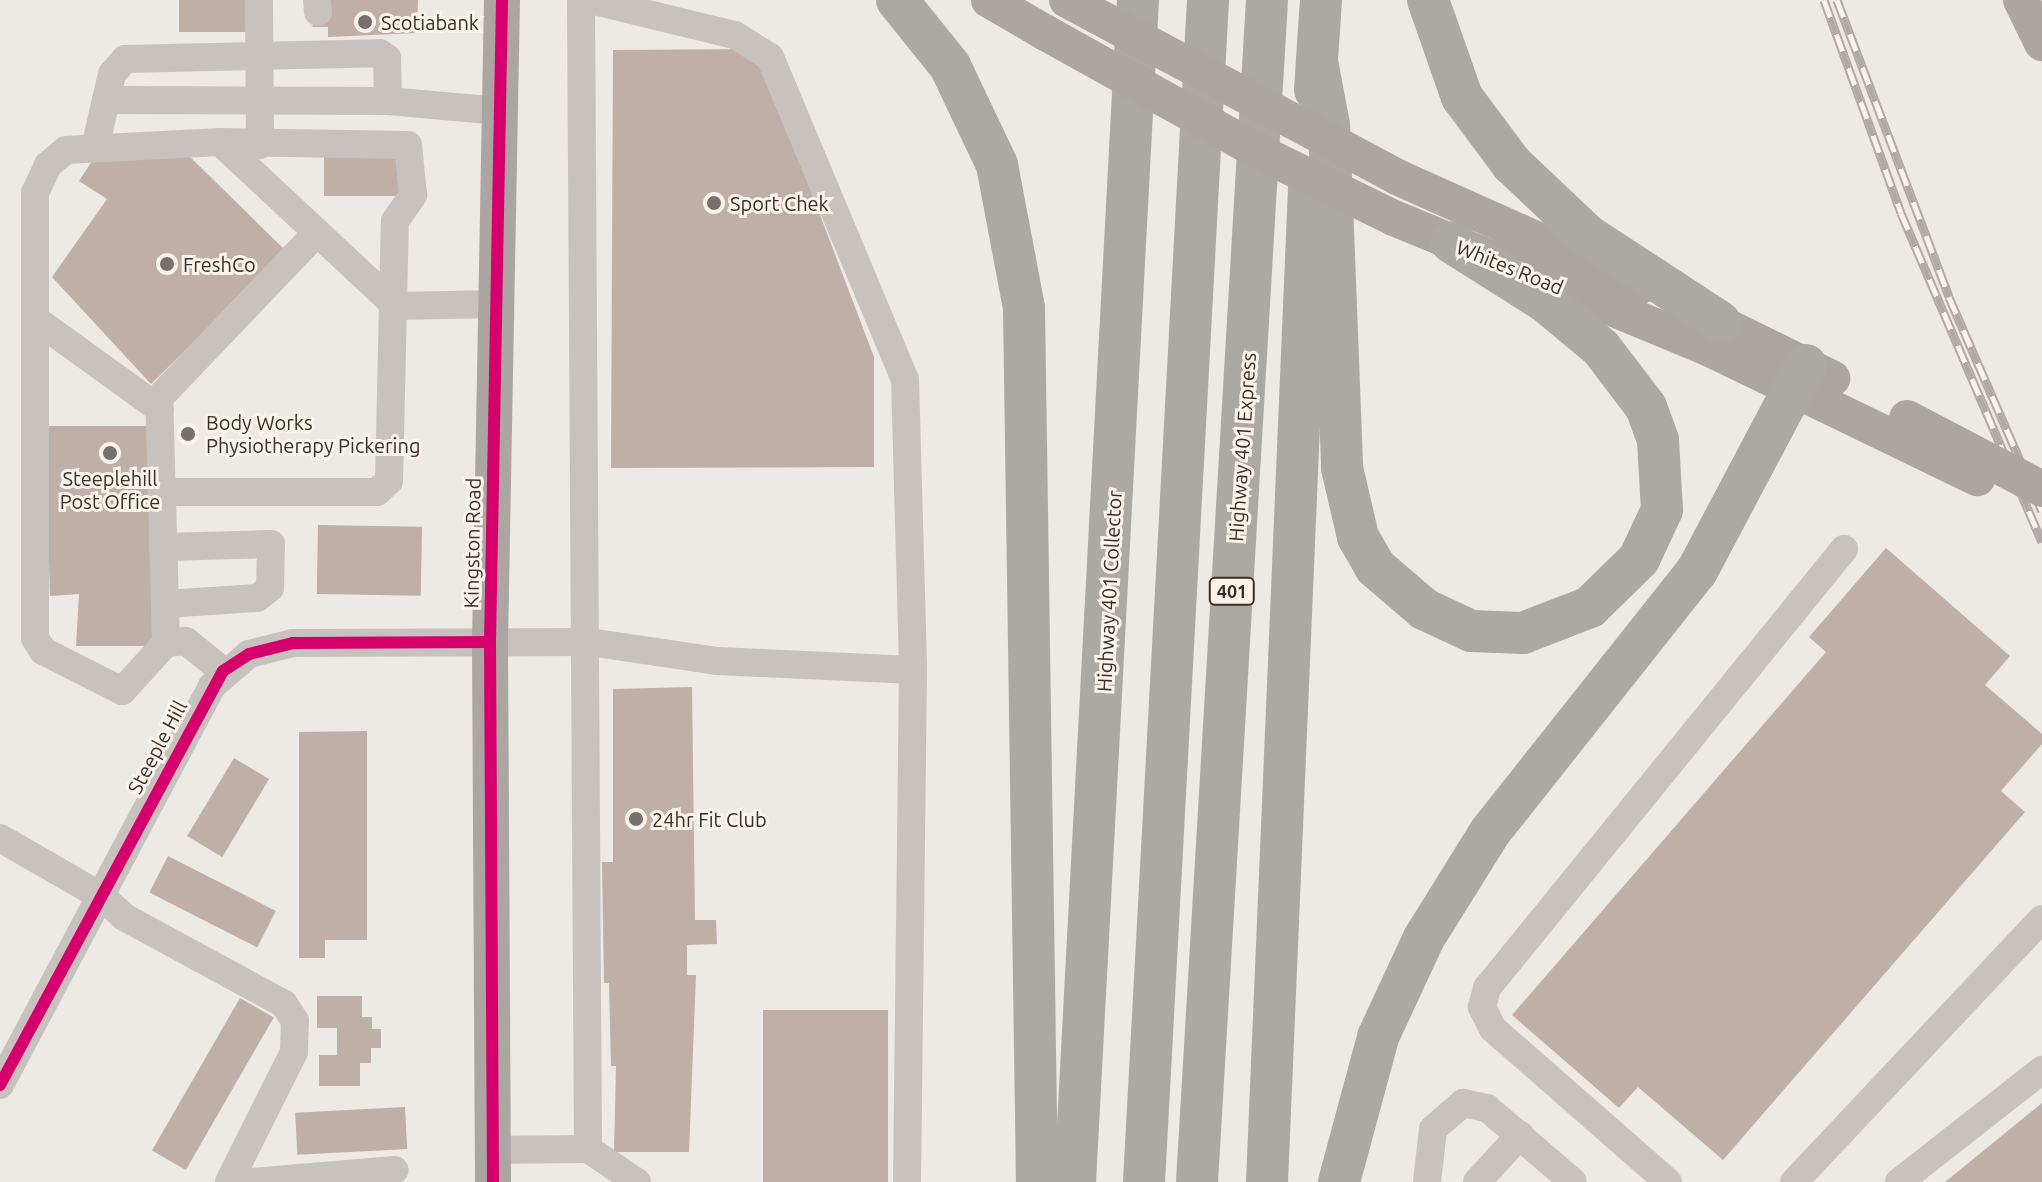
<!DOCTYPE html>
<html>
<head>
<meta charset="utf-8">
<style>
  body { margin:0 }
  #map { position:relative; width:2042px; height:1182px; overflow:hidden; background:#ede9e4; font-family:Ubuntu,sans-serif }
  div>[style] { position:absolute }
  .building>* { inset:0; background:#bfafa7; transform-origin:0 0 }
  .minor>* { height:28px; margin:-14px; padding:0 14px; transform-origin:14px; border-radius:14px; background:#c7c2bd }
  .major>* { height:36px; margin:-18px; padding:0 18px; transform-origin:18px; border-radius:18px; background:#aca6a2 }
  .highway>* { height:42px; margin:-21px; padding:0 21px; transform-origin:21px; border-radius:21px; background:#aca8a3 }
  .rail>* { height:9px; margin-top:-4.5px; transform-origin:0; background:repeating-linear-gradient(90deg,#f9f3ec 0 18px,#afaaa7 0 36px); box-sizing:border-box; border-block:2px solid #afaaa7 }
  .major-bridge>* { height:36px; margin:-18px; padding:0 18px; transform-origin:18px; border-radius:18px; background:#aca6a2 }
  .cycleway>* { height:12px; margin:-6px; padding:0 6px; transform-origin:6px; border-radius:6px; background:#d6006c }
  .dots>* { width:22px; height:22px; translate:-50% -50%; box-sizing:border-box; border:4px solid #f9f3ec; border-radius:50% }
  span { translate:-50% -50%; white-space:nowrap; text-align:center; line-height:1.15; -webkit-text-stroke:6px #f9f3ec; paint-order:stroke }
  .shield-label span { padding:2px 6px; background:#f9f3ec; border:2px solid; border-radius:6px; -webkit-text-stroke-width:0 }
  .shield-label { font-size:18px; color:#382f2b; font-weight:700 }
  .poi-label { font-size:20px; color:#382f2b }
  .left { translate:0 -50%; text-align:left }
  .street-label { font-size:20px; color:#382f2b }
</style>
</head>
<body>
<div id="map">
  <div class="building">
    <div style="left:179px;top:0;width:77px;height:32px"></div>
    <div style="clip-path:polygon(325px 0,418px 0,417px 33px,328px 37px,328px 27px,312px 27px)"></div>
    <div style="clip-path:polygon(757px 49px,874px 357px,874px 467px,611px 468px,613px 50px)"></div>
    <div style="left:324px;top:150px;width:83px;height:46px"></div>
    <div style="clip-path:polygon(186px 153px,286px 251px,151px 384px,52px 277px,107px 199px,79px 181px,96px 155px)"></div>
    <div style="clip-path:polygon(45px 426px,152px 426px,152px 646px,76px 646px,79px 594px,50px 596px)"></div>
    <div style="left:318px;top:525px;width:104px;height:69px;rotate:1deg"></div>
    <div style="clip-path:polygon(1886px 548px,2010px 656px,1985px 685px,2042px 734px,2042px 744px,2001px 791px,2025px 812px,1723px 1160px,1638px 1087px,1619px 1108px,1512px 1015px,1826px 652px,1809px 637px)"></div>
    <div style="clip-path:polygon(692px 687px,695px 920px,716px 920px,717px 944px,687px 945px,687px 975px,696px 975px,689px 1152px,614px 1152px,616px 1066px,611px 1066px,609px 983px,604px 983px,602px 862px,613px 862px,613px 689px)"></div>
    <div style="clip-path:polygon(367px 731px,367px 940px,325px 940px,325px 958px,299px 958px,299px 732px)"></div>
    <div style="left:234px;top:758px;width:41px;height:91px;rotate:31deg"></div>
    <div style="left:168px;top:856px;width:121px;height:41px;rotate:27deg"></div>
    <div style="clip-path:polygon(317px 996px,362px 996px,362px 1017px,372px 1017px,372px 1029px,381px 1029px,381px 1048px,371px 1048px,371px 1063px,360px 1063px,360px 1086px,319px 1086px,319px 1055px,337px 1055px,337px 1028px,317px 1028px)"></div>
    <div style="left:240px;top:998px;width:39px;height:176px;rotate:30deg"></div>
    <div style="left:763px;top:1010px;width:125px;height:172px"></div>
    <div style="clip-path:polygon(2042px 1103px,2042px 1182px,1945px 1182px)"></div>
    <div style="left:405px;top:1107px;width:42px;height:110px;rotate:87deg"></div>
  </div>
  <div class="minor">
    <div style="left:259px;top:0;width:145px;rotate:89.6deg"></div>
    <div style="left:317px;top:0;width:12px;rotate:85deg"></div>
    <div style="left:590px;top:0;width:149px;rotate:13.6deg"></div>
    <div style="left:735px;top:35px;width:41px;rotate:32.2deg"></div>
    <div style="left:770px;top:57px;width:349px;rotate:67.3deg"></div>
    <div style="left:905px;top:379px;width:291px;rotate:88.4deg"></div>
    <div style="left:388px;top:101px;width:112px;rotate:5.1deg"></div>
    <div style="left:95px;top:148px;width:49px;rotate:-77.1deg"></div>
    <div style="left:106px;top:100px;width:27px;rotate:-77deg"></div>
    <div style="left:112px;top:74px;width:20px;rotate:-49deg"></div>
    <div style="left:125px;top:59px;width:255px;rotate:-1.3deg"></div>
    <div style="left:380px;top:53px;width:9px;rotate:36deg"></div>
    <div style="left:387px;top:58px;width:43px;rotate:88.7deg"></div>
    <div style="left:388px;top:101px;width:282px;rotate:-179.8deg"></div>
    <div style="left:35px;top:319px;width:154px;rotate:35.8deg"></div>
    <div style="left:162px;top:492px;width:215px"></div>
    <div style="left:377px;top:492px;width:16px;rotate:-43deg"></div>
    <div style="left:389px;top:481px;width:260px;rotate:-88.7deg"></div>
    <div style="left:395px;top:221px;width:32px;rotate:-55deg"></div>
    <div style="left:413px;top:195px;width:50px;rotate:-95.7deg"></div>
    <div style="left:408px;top:145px;width:188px;rotate:-179.1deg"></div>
    <div style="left:163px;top:547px;width:108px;rotate:-1.6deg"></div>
    <div style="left:271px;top:544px;width:44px;rotate:91.3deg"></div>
    <div style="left:270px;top:588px;width:16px;rotate:142deg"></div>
    <div style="left:257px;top:598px;width:92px;rotate:176.3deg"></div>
    <div style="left:166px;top:643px;width:245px;rotate:-91.6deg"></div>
    <div style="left:159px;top:398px;width:226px;rotate:-46.3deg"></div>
    <div style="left:223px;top:671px;width:48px;rotate:-141deg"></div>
    <div style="left:186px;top:641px;width:20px;rotate:174deg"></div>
    <div style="left:166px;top:643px;width:65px;rotate:132.5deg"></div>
    <div style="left:122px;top:691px;width:89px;rotate:-153.1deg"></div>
    <div style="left:43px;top:651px;width:15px;rotate:-122deg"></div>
    <div style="left:35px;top:638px;width:445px;rotate:-90deg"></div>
    <div style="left:35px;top:193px;width:31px;rotate:-65deg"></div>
    <div style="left:48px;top:165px;width:23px;rotate:-40deg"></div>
    <div style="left:66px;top:150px;width:154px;rotate:-3deg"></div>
    <div style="left:220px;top:142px;width:241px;rotate:43deg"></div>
    <div style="left:396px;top:306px;width:100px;rotate:-1.1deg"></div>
    <div style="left:0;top:838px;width:116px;rotate:29.9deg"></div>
    <div style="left:101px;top:896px;width:31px;rotate:42deg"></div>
    <div style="left:124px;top:917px;width:182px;rotate:28.5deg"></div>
    <div style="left:284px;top:1004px;width:20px;rotate:57deg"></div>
    <div style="left:295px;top:1021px;width:31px;rotate:92deg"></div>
    <div style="left:294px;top:1052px;width:145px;rotate:116.6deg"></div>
    <div style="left:0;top:1085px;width:452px;rotate:-62deg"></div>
    <div style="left:212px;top:686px;width:49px;rotate:-40.9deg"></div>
    <div style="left:249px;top:654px;width:45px;rotate:-14deg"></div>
    <div style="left:293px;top:643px;width:296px;rotate:-0.2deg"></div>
    <div style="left:589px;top:642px;width:129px;rotate:8.4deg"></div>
    <div style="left:717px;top:661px;width:196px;rotate:2.6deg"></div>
    <div style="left:913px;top:670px;width:512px;rotate:90.67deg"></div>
    <div style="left:588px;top:1149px;width:59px;rotate:34deg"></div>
    <div style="left:493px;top:1150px;width:95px;rotate:-0.6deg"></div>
    <div style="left:588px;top:1149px;width:1149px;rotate:-90.35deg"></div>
    <div style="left:252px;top:1182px;width:143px;rotate:-4.8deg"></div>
    <div style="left:1427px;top:1182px;width:53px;rotate:-83.5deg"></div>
    <div style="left:1433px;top:1129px;width:40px;rotate:-41deg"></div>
    <div style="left:1463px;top:1103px;width:25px;rotate:12deg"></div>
    <div style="left:1487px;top:1108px;width:113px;rotate:40.7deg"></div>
    <div style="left:1477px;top:1182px;width:64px;rotate:-47.5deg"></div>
    <div style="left:1668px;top:1182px;width:232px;rotate:-138.8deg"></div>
    <div style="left:1493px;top:1029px;width:25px;rotate:-117deg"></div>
    <div style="left:1482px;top:1007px;width:20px;rotate:-75deg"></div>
    <div style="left:1487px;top:988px;width:566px;rotate:-50.88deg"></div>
    <div style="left:1794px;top:1182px;width:361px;rotate:-46.7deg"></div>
    <div style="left:1899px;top:1182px;width:182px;rotate:-38.1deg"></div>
  </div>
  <div class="major">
    <div style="left:989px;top:0;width:66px;rotate:30.1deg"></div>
    <div style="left:2021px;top:0;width:48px;rotate:64deg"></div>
    <div style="left:1397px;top:177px;width:267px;rotate:24.1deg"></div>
    <div style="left:1394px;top:218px;width:342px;rotate:22.5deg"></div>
    <div style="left:1710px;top:349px;width:297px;rotate:25.8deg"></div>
    <div style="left:1695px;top:311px;width:153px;rotate:26.1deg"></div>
    <div style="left:493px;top:1182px;width:540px;rotate:-90.32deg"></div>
    <div style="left:490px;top:642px;width:642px;rotate:-88.93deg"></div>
  </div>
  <div class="highway">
    <div style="left:897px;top:0;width:85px;rotate:51.2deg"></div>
    <div style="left:950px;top:66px;width:110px;rotate:64.6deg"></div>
    <div style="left:997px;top:165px;width:146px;rotate:79.3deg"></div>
    <div style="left:1024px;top:308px;width:874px;rotate:89.15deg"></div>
    <div style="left:1428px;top:0;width:103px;rotate:70.7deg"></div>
    <div style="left:1462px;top:97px;width:84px;rotate:53.3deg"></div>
    <div style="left:1512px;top:164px;width:103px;rotate:43.4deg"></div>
    <div style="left:1587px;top:235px;width:159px;rotate:33.2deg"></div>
    <div style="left:1317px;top:61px;width:65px;rotate:79.4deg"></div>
    <div style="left:1329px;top:125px;width:343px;rotate:87.8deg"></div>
    <div style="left:1342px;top:468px;width:71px;rotate:76.9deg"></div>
    <div style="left:1358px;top:537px;width:34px;rotate:60deg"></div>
    <div style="left:1375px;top:567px;width:65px;rotate:40.6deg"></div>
    <div style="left:1424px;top:609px;width:52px;rotate:25.1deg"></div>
    <div style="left:1471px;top:631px;width:52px;rotate:2.2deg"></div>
    <div style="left:1523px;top:633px;width:72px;rotate:-21.2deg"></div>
    <div style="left:1590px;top:607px;width:69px;rotate:-44.4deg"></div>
    <div style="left:1639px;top:559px;width:54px;rotate:-64.9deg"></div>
    <div style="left:1662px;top:510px;width:70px;rotate:-93.3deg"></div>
    <div style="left:1658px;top:440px;width:35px;rotate:-110deg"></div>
    <div style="left:1646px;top:407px;width:74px;rotate:-127.3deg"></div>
    <div style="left:1601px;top:348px;width:72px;rotate:-140.1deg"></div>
    <div style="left:1546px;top:302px;width:112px;rotate:-147.7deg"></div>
    <div style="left:1315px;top:90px;width:90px;rotate:-86.2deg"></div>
    <div style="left:1075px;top:1182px;width:1184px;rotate:-86.95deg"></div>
    <div style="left:1144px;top:1182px;width:1184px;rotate:-86.9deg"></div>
    <div style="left:1197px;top:1182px;width:1184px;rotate:-86.61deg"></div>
    <div style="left:1267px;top:1182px;width:995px;rotate:-87.58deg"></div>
    <div style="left:1339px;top:1182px;width:150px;rotate:-74.9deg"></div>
    <div style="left:1378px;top:1037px;width:109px;rotate:-65.1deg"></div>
    <div style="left:1424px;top:938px;width:125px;rotate:-58.1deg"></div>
    <div style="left:1490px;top:832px;width:333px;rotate:-51.6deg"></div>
    <div style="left:1697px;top:571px;width:233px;rotate:-62.1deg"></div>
  </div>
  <div class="rail">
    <div style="left:1824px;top:0;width:226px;rotate:70.1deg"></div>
    <div style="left:1901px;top:213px;width:358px;rotate:66.8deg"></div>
    <div style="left:1837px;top:0;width:317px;rotate:69.3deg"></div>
    <div style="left:1949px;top:297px;width:233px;rotate:66.5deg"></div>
  </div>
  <div class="major-bridge">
    <div style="left:1067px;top:0;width:374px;rotate:28.2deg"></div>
    <div style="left:1046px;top:33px;width:257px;rotate:29.1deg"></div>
    <div style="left:1271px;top:158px;width:137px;rotate:26deg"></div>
    <div style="left:1907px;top:418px;width:153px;rotate:27.7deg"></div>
  </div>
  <div class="cycleway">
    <div style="left:0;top:1085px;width:470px;rotate:-61.7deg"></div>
    <div style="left:223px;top:671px;width:31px;rotate:-33deg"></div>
    <div style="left:249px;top:654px;width:45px;rotate:-14deg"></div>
    <div style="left:293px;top:643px;width:197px;rotate:-0.3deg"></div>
    <div style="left:493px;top:1182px;width:540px;rotate:-90.32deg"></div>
    <div style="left:490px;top:642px;width:642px;rotate:-88.93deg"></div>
  </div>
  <div class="dots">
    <div style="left:365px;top:22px;background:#77706c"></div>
    <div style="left:714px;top:203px;background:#77706c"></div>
    <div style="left:167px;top:264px;background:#77706c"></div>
    <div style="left:188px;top:434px;background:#77706c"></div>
    <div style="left:110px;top:453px;background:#77706c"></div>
    <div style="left:636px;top:819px;background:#77706c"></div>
  </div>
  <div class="shield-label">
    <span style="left:1232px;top:591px">401</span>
  </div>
  <div class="poi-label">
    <span class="left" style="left:381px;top:22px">Scotiabank</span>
    <span class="left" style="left:730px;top:203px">Sport Chek</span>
    <span class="left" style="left:183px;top:264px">FreshCo</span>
    <span class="left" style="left:206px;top:434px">Body Works<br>Physiotherapy Pickering</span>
    <span style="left:110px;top:490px">Steeplehill<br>Post Office</span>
    <span class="left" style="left:652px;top:819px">24hr Fit Club</span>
  </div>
  <div class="street-label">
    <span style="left:1510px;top:267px;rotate:22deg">Whites Road</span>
    <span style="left:1242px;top:447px;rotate:-86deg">Highway 401 Express</span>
    <span style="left:472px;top:543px;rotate:-89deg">Kingston Road</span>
    <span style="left:1109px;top:591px;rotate:-87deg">Highway 401 Collector</span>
    <span style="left:157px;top:747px;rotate:-62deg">Steeple Hill</span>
  </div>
</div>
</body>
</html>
